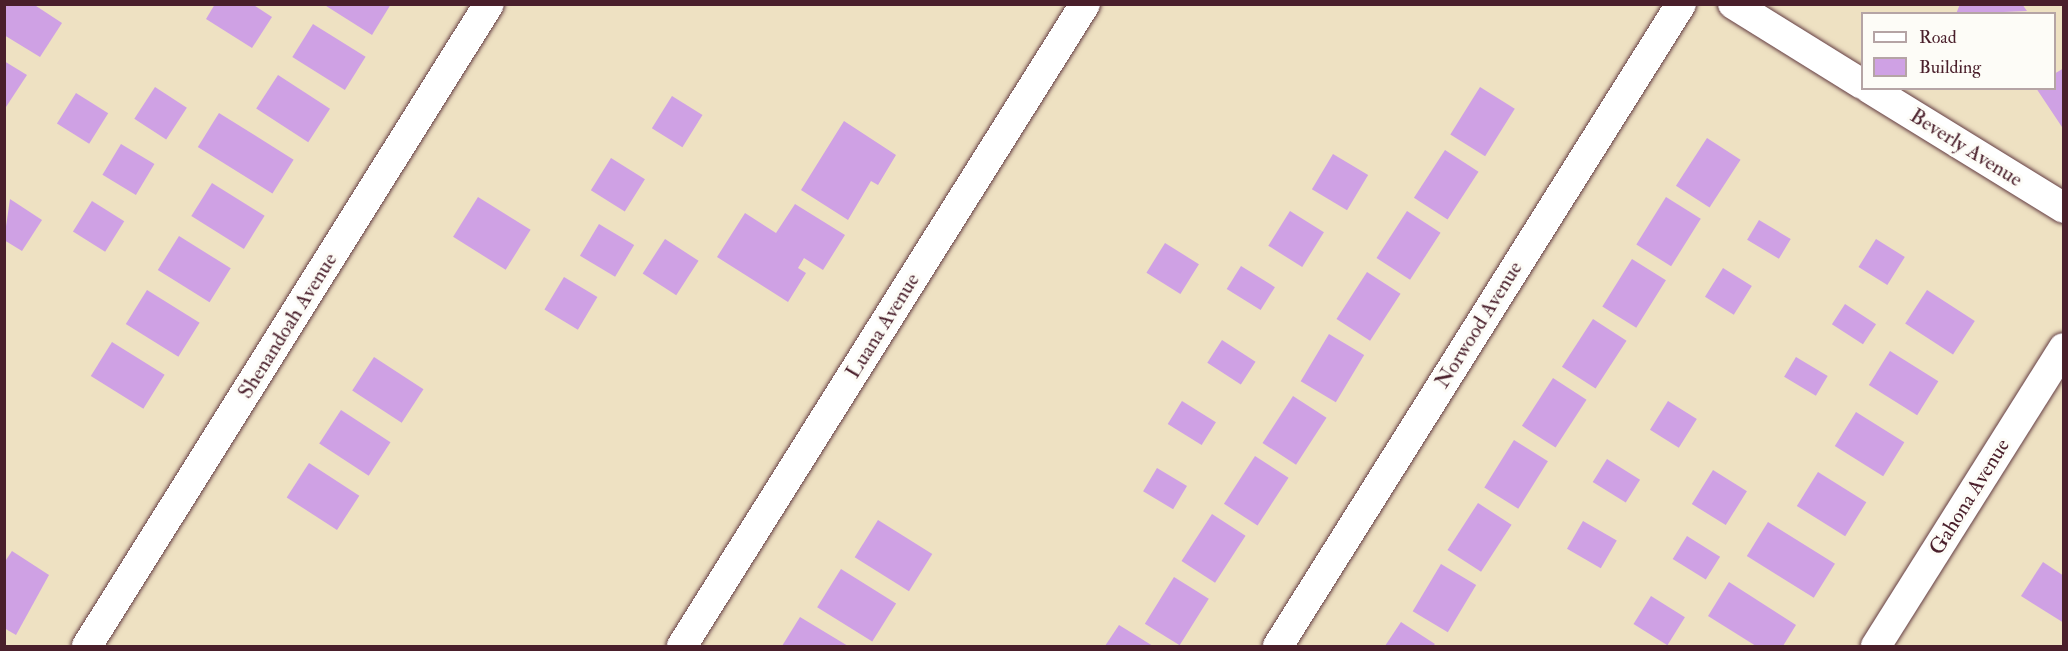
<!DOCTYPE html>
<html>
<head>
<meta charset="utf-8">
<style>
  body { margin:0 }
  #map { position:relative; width:2068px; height:651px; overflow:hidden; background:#eee1c2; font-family:"IM FELL Double Pica",serif }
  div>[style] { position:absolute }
  .building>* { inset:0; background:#cfa1e4; transform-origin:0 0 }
  .roads { filter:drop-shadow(0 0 2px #633c42) drop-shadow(0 0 2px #633c42) }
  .minor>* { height:30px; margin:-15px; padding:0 15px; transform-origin:15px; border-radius:15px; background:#fff }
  span { translate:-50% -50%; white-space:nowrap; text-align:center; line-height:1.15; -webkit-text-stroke:6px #fdfcf7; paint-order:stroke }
  .street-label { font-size:21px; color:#4a1f2b }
  .frame { position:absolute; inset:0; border:6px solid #4a1f2b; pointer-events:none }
  .legend { position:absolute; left:1861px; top:12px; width:195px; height:78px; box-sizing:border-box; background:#fdfcf7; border:2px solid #b5a4a5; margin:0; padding:8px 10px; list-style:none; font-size:18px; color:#4a1f2b }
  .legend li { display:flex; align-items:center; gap:12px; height:30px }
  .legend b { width:30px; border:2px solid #b5a4a5 }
</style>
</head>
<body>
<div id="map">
  <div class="building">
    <div style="clip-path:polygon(4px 4px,33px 4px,62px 23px,40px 57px,4px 35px)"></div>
    <div style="clip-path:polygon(215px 4px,252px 4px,272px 17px,252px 48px,206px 19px)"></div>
    <div style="clip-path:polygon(323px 4px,391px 4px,372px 35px)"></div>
    <div style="clip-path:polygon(1960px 4px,2022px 4px,2027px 11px,1956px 14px)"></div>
    <div style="left:313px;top:24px;width:62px;height:39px;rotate:32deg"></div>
    <div style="clip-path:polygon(4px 61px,27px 75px,4px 110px)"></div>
    <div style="clip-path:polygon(2064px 68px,2064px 130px,2036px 88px,2054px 88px,2054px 74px)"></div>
    <div style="left:278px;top:75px;width:62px;height:40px;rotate:33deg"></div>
    <div style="left:155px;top:87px;width:38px;height:38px;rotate:33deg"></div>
    <div style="left:1480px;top:87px;width:41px;height:56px;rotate:32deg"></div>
    <div style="left:76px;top:93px;width:38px;height:36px;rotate:32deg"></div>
    <div style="left:672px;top:96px;width:36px;height:38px;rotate:32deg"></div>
    <div style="left:219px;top:113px;width:88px;height:40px;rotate:32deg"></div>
    <div style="clip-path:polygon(844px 121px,896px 155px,878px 185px,871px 181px,848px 220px,801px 190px)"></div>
    <div style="left:1707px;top:138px;width:40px;height:57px;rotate:33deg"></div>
    <div style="left:121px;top:144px;width:39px;height:36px;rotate:31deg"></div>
    <div style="left:1445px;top:150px;width:40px;height:57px;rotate:33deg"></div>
    <div style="left:1333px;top:154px;width:41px;height:41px;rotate:31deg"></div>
    <div style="left:611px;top:158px;width:40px;height:38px;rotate:32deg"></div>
    <div style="left:212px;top:183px;width:62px;height:39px;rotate:32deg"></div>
    <div style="left:478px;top:197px;width:62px;height:47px;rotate:32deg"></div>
    <div style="left:1666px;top:197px;width:41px;height:56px;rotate:32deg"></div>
    <div style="clip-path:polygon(10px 199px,42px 220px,22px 251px,4px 240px)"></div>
    <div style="left:92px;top:201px;width:38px;height:36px;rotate:32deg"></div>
    <div style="clip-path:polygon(795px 204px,845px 235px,823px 270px,804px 258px,798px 268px,806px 273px,788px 302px,717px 257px,745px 213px,776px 233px)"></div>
    <div style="left:1290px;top:211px;width:40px;height:41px;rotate:32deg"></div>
    <div style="left:1407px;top:211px;width:40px;height:56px;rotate:33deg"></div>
    <div style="left:1759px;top:220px;width:37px;height:23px;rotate:31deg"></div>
    <div style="left:599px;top:224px;width:41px;height:37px;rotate:31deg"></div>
    <div style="left:179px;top:236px;width:61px;height:40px;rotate:32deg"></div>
    <div style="left:665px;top:239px;width:40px;height:41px;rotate:33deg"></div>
    <div style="left:1876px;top:239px;width:34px;height:33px;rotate:32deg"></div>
    <div style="left:1165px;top:243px;width:40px;height:35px;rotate:32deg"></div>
    <div style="left:1632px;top:259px;width:40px;height:56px;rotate:32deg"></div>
    <div style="left:1241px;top:266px;width:40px;height:27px;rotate:32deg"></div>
    <div style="left:1723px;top:268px;width:34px;height:34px;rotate:32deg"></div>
    <div style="left:1367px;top:272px;width:40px;height:56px;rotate:33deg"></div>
    <div style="left:564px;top:277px;width:39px;height:38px;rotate:31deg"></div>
    <div style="left:147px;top:290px;width:62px;height:40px;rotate:32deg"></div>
    <div style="left:1927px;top:290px;width:57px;height:40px;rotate:33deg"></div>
    <div style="left:1845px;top:304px;width:37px;height:24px;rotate:33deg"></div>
    <div style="left:1593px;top:319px;width:40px;height:57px;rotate:33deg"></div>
    <div style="left:1329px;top:334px;width:41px;height:55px;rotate:31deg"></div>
    <div style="left:1222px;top:340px;width:40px;height:27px;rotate:33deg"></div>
    <div style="left:112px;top:342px;width:62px;height:40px;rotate:32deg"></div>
    <div style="left:1890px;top:351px;width:57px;height:40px;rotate:32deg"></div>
    <div style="left:374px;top:357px;width:59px;height:40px;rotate:33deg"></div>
    <div style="left:1796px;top:357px;width:37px;height:23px;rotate:31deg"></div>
    <div style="left:1553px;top:378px;width:40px;height:57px;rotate:33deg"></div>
    <div style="left:1293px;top:396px;width:40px;height:56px;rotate:33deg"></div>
    <div style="left:1182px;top:401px;width:40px;height:27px;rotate:32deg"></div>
    <div style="left:1668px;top:401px;width:34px;height:34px;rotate:32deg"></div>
    <div style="left:341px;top:410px;width:59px;height:40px;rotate:33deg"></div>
    <div style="left:1856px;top:412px;width:57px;height:40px;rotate:32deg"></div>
    <div style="left:1514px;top:440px;width:40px;height:56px;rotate:32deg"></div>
    <div style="left:1255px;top:456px;width:40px;height:57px;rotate:33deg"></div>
    <div style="left:1607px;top:459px;width:39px;height:27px;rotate:32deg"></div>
    <div style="left:309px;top:463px;width:60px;height:41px;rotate:33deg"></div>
    <div style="left:1157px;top:468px;width:35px;height:27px;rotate:31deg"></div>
    <div style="left:1713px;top:470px;width:40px;height:40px;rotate:32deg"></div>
    <div style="left:1818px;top:472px;width:57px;height:40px;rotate:32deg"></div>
    <div style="left:1478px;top:503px;width:40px;height:56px;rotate:33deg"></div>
    <div style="left:1212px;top:514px;width:40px;height:56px;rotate:33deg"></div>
    <div style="left:878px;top:520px;width:64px;height:44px;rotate:32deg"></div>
    <div style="left:1583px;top:521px;width:39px;height:32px;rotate:30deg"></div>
    <div style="left:1768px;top:522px;width:79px;height:40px;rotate:32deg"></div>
    <div style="left:1687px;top:536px;width:39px;height:27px;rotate:32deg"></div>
    <div style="clip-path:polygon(12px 551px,49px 575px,16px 635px,4px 628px,4px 563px)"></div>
    <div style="clip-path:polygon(2043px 562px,2064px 576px,2064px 623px,2021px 596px)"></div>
    <div style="left:1441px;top:564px;width:41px;height:55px;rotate:31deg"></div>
    <div style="left:841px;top:569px;width:65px;height:45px;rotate:32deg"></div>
    <div style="left:1174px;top:577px;width:41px;height:55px;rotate:32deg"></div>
    <div style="clip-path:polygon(1729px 582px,1796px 625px,1783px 646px,1756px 646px,1708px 616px)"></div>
    <div style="left:1651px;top:596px;width:40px;height:33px;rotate:32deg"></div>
    <div style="clip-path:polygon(800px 617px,848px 646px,782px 646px)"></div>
    <div style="clip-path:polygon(1401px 622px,1435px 644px,1433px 646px,1385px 646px)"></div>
    <div style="clip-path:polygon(1119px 625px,1153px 646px,1105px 646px)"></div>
  </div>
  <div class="roads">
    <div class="minor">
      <div style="left:1733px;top:4px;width:152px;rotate:31.8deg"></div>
      <div style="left:1869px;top:88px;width:229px;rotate:31.6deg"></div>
      <div style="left:87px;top:646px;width:757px;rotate:-57.95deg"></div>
      <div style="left:682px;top:646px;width:758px;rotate:-57.88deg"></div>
      <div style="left:1278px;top:646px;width:758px;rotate:-57.88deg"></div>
      <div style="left:1876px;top:646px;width:352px;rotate:-57.8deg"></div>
    </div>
  </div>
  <div class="street-label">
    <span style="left:1966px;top:148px;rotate:32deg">Beverly Avenue</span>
    <span style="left:1479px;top:325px;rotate:-58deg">Norwood Avenue</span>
    <span style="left:288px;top:326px;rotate:-58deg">Shenandoah Avenue</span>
    <span style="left:883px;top:326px;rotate:-58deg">Luana Avenue</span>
    <span style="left:1970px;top:497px;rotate:-58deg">Gahona Avenue</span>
  </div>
  <div class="frame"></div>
  <ul class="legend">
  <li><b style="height:8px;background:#fff"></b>Road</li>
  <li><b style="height:16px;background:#cfa1e4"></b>Building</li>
  </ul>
</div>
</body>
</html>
